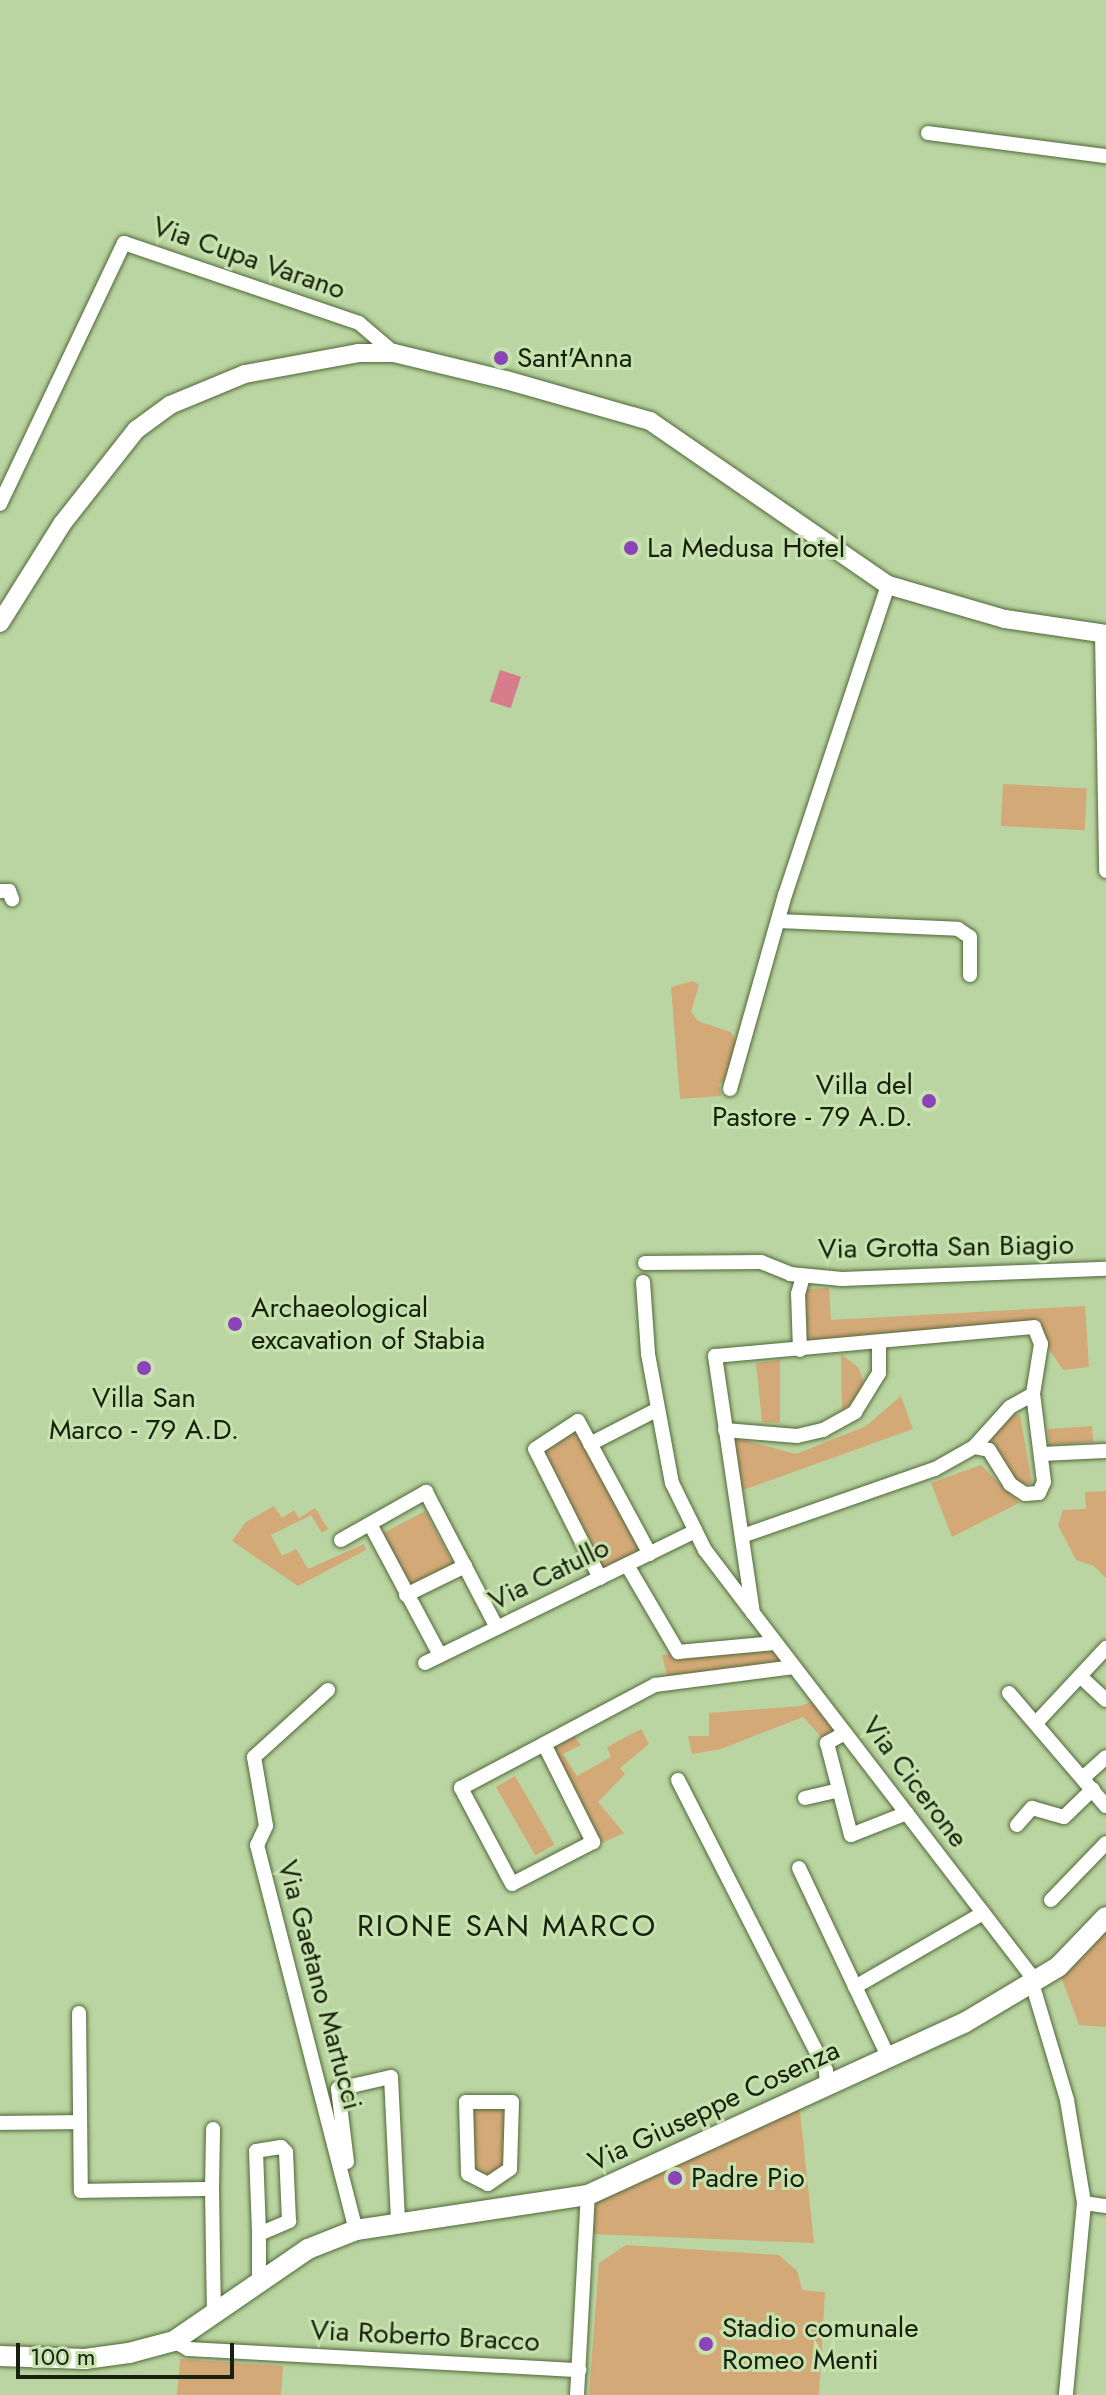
<!DOCTYPE html>
<html>
<head>
<meta charset="utf-8">
<style>
  body { margin:0 }
  #map { position:relative; width:1106px; height:2395px; overflow:hidden; background:#bad5a1; font-family:Jost,sans-serif }
  div>[style] { position:absolute }
  .green>* { inset:0; background:#d4a978; transform-origin:0 0 }
  .water>* { inset:0; background:#d67c8b; transform-origin:0 0 }
  .roads { filter:drop-shadow(0 0 2px #516839) drop-shadow(0 0 2px #516839) }
  .minor>* { height:14px; margin:-7px; padding:0 7px; transform-origin:7px; border-radius:7px; background:#fff }
  .tertiary>* { height:18px; margin:-9px; padding:0 9px; transform-origin:9px; border-radius:9px; background:#fff }
  .secondary>* { height:20px; margin:-10px; padding:0 10px; transform-origin:10px; border-radius:10px; background:#fff }
  .dots>* { width:22px; height:22px; translate:-50% -50%; box-sizing:border-box; border:4px solid #c7e2ae; border-radius:50% }
  span { translate:-50% -50%; white-space:nowrap; text-align:center; line-height:1.15; -webkit-text-stroke:6px #c7e2ae; paint-order:stroke }
  .street-label { font-size:28px; color:#17210d }
  .poi-label { font-size:28px; color:#17210d }
  .left { translate:0 -50%; text-align:left }
  .right { translate:-100% -50%; text-align:right }
  .neighbourhood-label { font-size:30px; color:#17210d; letter-spacing:2px }
  .scale { position:absolute; left:16px; top:2343px; width:218px; height:36px; box-sizing:border-box; border:4px solid #17210d; border-top:0; padding-left:10px; font-size:24px; line-height:28px; white-space:nowrap; color:#17210d; -webkit-text-stroke:6px #c7e2ae; paint-order:stroke }
</style>
</head>
<body>
<div id="map">
  <div class="green">
    <div style="left:1003px;top:784px;width:84px;height:42px;rotate:3deg"></div>
    <div style="clip-path:polygon(693px 981px,699px 985px,691px 1012px,698px 1021px,731px 1032px,739px 1046px,728px 1080px,719px 1084px,721px 1096px,680px 1099px,671px 987px)"></div>
    <div style="clip-path:polygon(829px 1288px,831px 1320px,1085px 1306px,1089px 1367px,1063px 1370px,1034px 1327px,805px 1350px,799px 1289px)"></div>
    <div style="clip-path:polygon(841px 1354px,859px 1368px,866px 1392px,842px 1410px)"></div>
    <div style="clip-path:polygon(780px 1360px,780px 1423px,762px 1422px,756px 1363px)"></div>
    <div style="clip-path:polygon(901px 1396px,913px 1429px,743px 1490px,725px 1435px,796px 1454px,866px 1426px)"></div>
    <div style="clip-path:polygon(1009px 1414px,1020px 1415px,1032px 1483px,1014px 1485px,993px 1447px,992px 1434px)"></div>
    <div style="left:573px;top:1424px;width:146px;height:46px;rotate:61deg"></div>
    <div style="left:1092px;top:1426px;width:16px;height:44px;rotate:86deg"></div>
    <div style="clip-path:polygon(981px 1465px,1019px 1503px,952px 1537px,931px 1483px)"></div>
    <div style="clip-path:polygon(1106px 1491px,1106px 1578px,1094px 1566px,1076px 1560px,1058px 1525px,1063px 1510px,1086px 1509px,1085px 1492px)"></div>
    <div style="clip-path:polygon(274px 1506px,282px 1518px,294px 1510px,299px 1518px,315px 1508px,328px 1529px,322px 1533px,311px 1515px,271px 1535px,282px 1556px,296px 1549px,308px 1569px,364px 1544px,366px 1550px,298px 1586px,232px 1541px,246px 1522px)"></div>
    <div style="left:425px;top:1511px;width:60px;height:48px;rotate:62deg"></div>
    <div style="clip-path:polygon(775px 1644px,793px 1668px,669px 1683px,662px 1655px)"></div>
    <div style="clip-path:polygon(815px 1700px,838px 1731px,822px 1738px,803px 1717px,721px 1749px,692px 1754px,688px 1736px,709px 1736px,709px 1713px,801px 1706px)"></div>
    <div style="clip-path:polygon(641px 1729px,649px 1744px,620px 1768px,625px 1774px,598px 1802px,624px 1833px,602px 1843px,551px 1750px,574px 1736px,581px 1745px,563px 1754px,577px 1776px,611px 1757px,607px 1747px)"></div>
    <div style="left:515px;top:1776px;width:79px;height:22px;rotate:60deg"></div>
    <div style="clip-path:polygon(1106px 1918px,1106px 2027px,1079px 2025px,1058px 1968px)"></div>
    <div style="clip-path:polygon(512px 2102px,510px 2169px,488px 2184px,468px 2174px,465px 2108px)"></div>
    <div style="clip-path:polygon(799px 2103px,814px 2243px,592px 2234px,596px 2192px)"></div>
    <div style="clip-path:polygon(626px 2245px,779px 2255px,797px 2271px,802px 2290px,825px 2292px,819px 2395px,589px 2395px,599px 2263px)"></div>
    <div style="clip-path:polygon(180px 2359px,283px 2366px,281px 2395px,177px 2395px)"></div>
  </div>
  <div class="water">
    <div style="left:500px;top:670px;width:22px;height:33px;rotate:18deg"></div>
  </div>
  <div class="roads">
    <div class="minor">
      <div style="left:928px;top:133px;width:179px;rotate:7.4deg"></div>
      <div style="left:0;top:504px;width:289px;rotate:-64.6deg"></div>
      <div style="left:124px;top:243px;width:248px;rotate:18.8deg"></div>
      <div style="left:359px;top:323px;width:46px;rotate:40.6deg"></div>
      <div style="left:1102px;top:633px;width:238px;rotate:89deg"></div>
      <div style="left:0;top:891px;width:9px"></div>
      <div style="left:9px;top:891px;width:9px;rotate:69deg"></div>
      <div style="left:778px;top:921px;width:180px;rotate:2.5deg"></div>
      <div style="left:958px;top:929px;width:14px;rotate:34deg"></div>
      <div style="left:970px;top:937px;width:38px;rotate:90deg"></div>
      <div style="left:730px;top:1089px;width:202px;rotate:-74.2deg"></div>
      <div style="left:785px;top:895px;width:327px;rotate:-71.6deg"></div>
      <div style="left:645px;top:1263px;width:116px;rotate:-0.5deg"></div>
      <div style="left:761px;top:1262px;width:31px;rotate:22deg"></div>
      <div style="left:790px;top:1274px;width:52px;rotate:5.5deg"></div>
      <div style="left:842px;top:1279px;width:264px;rotate:-2.2deg"></div>
      <div style="left:643px;top:1282px;width:72px;rotate:86deg"></div>
      <div style="left:648px;top:1354px;width:131px;rotate:79.5deg"></div>
      <div style="left:672px;top:1483px;width:75px;rotate:63.8deg"></div>
      <div style="left:705px;top:1550px;width:78px;rotate:52.8deg"></div>
      <div style="left:800px;top:1350px;width:56px;rotate:-92deg"></div>
      <div style="left:798px;top:1294px;width:19px;rotate:-74deg"></div>
      <div style="left:725px;top:1430px;width:72px;rotate:4.8deg"></div>
      <div style="left:797px;top:1436px;width:27px;rotate:-13deg"></div>
      <div style="left:823px;top:1430px;width:37px;rotate:-29deg"></div>
      <div style="left:855px;top:1412px;width:46px;rotate:-58.4deg"></div>
      <div style="left:879px;top:1373px;width:31px;rotate:-90deg"></div>
      <div style="left:590px;top:1444px;width:76px;rotate:-27.2deg"></div>
      <div style="left:974px;top:1447px;width:15px;rotate:11deg"></div>
      <div style="left:989px;top:1450px;width:40px;rotate:58deg"></div>
      <div style="left:1010px;top:1484px;width:18px;rotate:34deg"></div>
      <div style="left:1025px;top:1494px;width:14px;rotate:-4deg"></div>
      <div style="left:1039px;top:1493px;width:12px;rotate:-66deg"></div>
      <div style="left:1044px;top:1482px;width:89px;rotate:-97.1deg"></div>
      <div style="left:1042px;top:1454px;width:63px;rotate:-2.7deg"></div>
      <div style="left:370px;top:1524px;width:149px;rotate:61.9deg"></div>
      <div style="left:745px;top:1535px;width:201px;rotate:-19.2deg"></div>
      <div style="left:935px;top:1469px;width:45px;rotate:-29.4deg"></div>
      <div style="left:974px;top:1447px;width:54px;rotate:-48deg"></div>
      <div style="left:1010px;top:1407px;width:26px;rotate:-29deg"></div>
      <div style="left:1033px;top:1394px;width:51px;rotate:-80.9deg"></div>
      <div style="left:1041px;top:1344px;width:18px;rotate:-112deg"></div>
      <div style="left:1034px;top:1327px;width:320px;rotate:174.8deg"></div>
      <div style="left:715px;top:1356px;width:260px;rotate:81.6deg"></div>
      <div style="left:753px;top:1613px;width:454px;rotate:52.5deg"></div>
      <div style="left:1029px;top:1973px;width:133px;rotate:73.3deg"></div>
      <div style="left:1067px;top:2100px;width:104px;rotate:80.6deg"></div>
      <div style="left:1084px;top:2203px;width:193px;rotate:95.4deg"></div>
      <div style="left:341px;top:1540px;width:98px;rotate:-29.5deg"></div>
      <div style="left:426px;top:1492px;width:153px;rotate:62.4deg"></div>
      <div style="left:627px;top:1565px;width:101px;rotate:59.6deg"></div>
      <div style="left:678px;top:1652px;width:97px;rotate:-5.3deg"></div>
      <div style="left:600px;top:1578px;width:144px;rotate:-116.7deg"></div>
      <div style="left:535px;top:1449px;width:51px;rotate:-33.1deg"></div>
      <div style="left:578px;top:1421px;width:151px;rotate:61.6deg"></div>
      <div style="left:406px;top:1595px;width:66px;rotate:-26.2deg"></div>
      <div style="left:425px;top:1663px;width:301px;rotate:-26deg"></div>
      <div style="left:1080px;top:1676px;width:35px;rotate:43deg"></div>
      <div style="left:328px;top:1690px;width:100px;rotate:137.8deg"></div>
      <div style="left:254px;top:1757px;width:70px;rotate:80.1deg"></div>
      <div style="left:266px;top:1826px;width:21px;rotate:115deg"></div>
      <div style="left:257px;top:1845px;width:398px;rotate:75.6deg"></div>
      <div style="left:1009px;top:1693px;width:149px;rotate:49.4deg"></div>
      <div style="left:1036px;top:1723px;width:103px;rotate:-47deg"></div>
      <div style="left:845px;top:1733px;width:21px;rotate:151deg"></div>
      <div style="left:827px;top:1743px;width:95px;rotate:75.4deg"></div>
      <div style="left:851px;top:1835px;width:60px;rotate:-21.4deg"></div>
      <div style="left:544px;top:1744px;width:110px;rotate:63.4deg"></div>
      <div style="left:593px;top:1842px;width:91px;rotate:152.6deg"></div>
      <div style="left:512px;top:1884px;width:109px;rotate:-118deg"></div>
      <div style="left:461px;top:1788px;width:94px;rotate:-27.9deg"></div>
      <div style="left:544px;top:1744px;width:126px;rotate:-28deg"></div>
      <div style="left:655px;top:1685px;width:140px;rotate:-7.4deg"></div>
      <div style="left:1085px;top:1776px;width:28px;rotate:-42deg"></div>
      <div style="left:678px;top:1780px;width:326px;rotate:63deg"></div>
      <div style="left:826px;top:2071px;width:13px;rotate:86deg"></div>
      <div style="left:805px;top:1798px;width:35px;rotate:-13deg"></div>
      <div style="left:1017px;top:1825px;width:23px;rotate:-49deg"></div>
      <div style="left:1032px;top:1808px;width:33px;rotate:16deg"></div>
      <div style="left:1064px;top:1817px;width:40px;rotate:-44deg"></div>
      <div style="left:799px;top:1868px;width:208px;rotate:64.7deg"></div>
      <div style="left:1051px;top:1900px;width:79px;rotate:-46deg"></div>
      <div style="left:855px;top:1987px;width:148px;rotate:-30deg"></div>
      <div style="left:79px;top:2013px;width:178px;rotate:89.4deg"></div>
      <div style="left:81px;top:2191px;width:131px;rotate:-0.9deg"></div>
      <div style="left:212px;top:2189px;width:127px;rotate:89.1deg"></div>
      <div style="left:466px;top:2102px;width:46px"></div>
      <div style="left:512px;top:2102px;width:67px;rotate:91.7deg"></div>
      <div style="left:510px;top:2169px;width:27px;rotate:146deg"></div>
      <div style="left:488px;top:2184px;width:22px;rotate:-153deg"></div>
      <div style="left:468px;top:2174px;width:72px;rotate:-91.6deg"></div>
      <div style="left:0;top:2123px;width:80px;rotate:-0.7deg"></div>
      <div style="left:347px;top:2162px;width:74px;rotate:-97deg"></div>
      <div style="left:338px;top:2089px;width:54px;rotate:-12.8deg"></div>
      <div style="left:391px;top:2077px;width:144px;rotate:87.2deg"></div>
      <div style="left:212px;top:2189px;width:60px;rotate:-89deg"></div>
      <div style="left:1084px;top:2203px;width:22px;rotate:8deg"></div>
      <div style="left:259px;top:2282px;width:48px;rotate:-90deg"></div>
      <div style="left:259px;top:2234px;width:33px;rotate:-23deg"></div>
      <div style="left:289px;top:2221px;width:69px;rotate:-92.5deg"></div>
      <div style="left:286px;top:2152px;width:7px;rotate:-135deg"></div>
      <div style="left:281px;top:2147px;width:25px;rotate:171deg"></div>
      <div style="left:256px;top:2151px;width:83px;rotate:87.9deg"></div>
      <div style="left:174px;top:2341px;width:16px;rotate:30deg"></div>
      <div style="left:188px;top:2349px;width:392px;rotate:3.1deg"></div>
      <div style="left:577px;top:2395px;width:200px;rotate:-86.9deg"></div>
    </div>
    <div class="tertiary">
      <div style="left:0;top:623px;width:117px;rotate:-57.9deg"></div>
      <div style="left:62px;top:524px;width:120px;rotate:-51.8deg"></div>
      <div style="left:136px;top:430px;width:42px;rotate:-36.3deg"></div>
      <div style="left:170px;top:405px;width:81px;rotate:-22.5deg"></div>
      <div style="left:245px;top:374px;width:115px;rotate:-10.5deg"></div>
      <div style="left:358px;top:353px;width:36px"></div>
      <div style="left:394px;top:353px;width:115px;rotate:13.6deg"></div>
      <div style="left:506px;top:380px;width:150px;rotate:15.9deg"></div>
      <div style="left:650px;top:421px;width:289px;rotate:34.6deg"></div>
      <div style="left:888px;top:585px;width:122px;rotate:16.2deg"></div>
      <div style="left:1005px;top:619px;width:102px;rotate:8.4deg"></div>
    </div>
    <div class="secondary">
      <div style="left:0;top:2356px;width:85px;rotate:2deg"></div>
      <div style="left:85px;top:2359px;width:44px;rotate:-7.8deg"></div>
      <div style="left:129px;top:2353px;width:47px;rotate:-14.9deg"></div>
      <div style="left:174px;top:2341px;width:163px;rotate:-34.5deg"></div>
      <div style="left:308px;top:2249px;width:52px;rotate:-21.6deg"></div>
      <div style="left:356px;top:2230px;width:235px;rotate:-8.6deg"></div>
      <div style="left:588px;top:2195px;width:413px;rotate:-24.6deg"></div>
      <div style="left:964px;top:2023px;width:109px;rotate:-30.8deg"></div>
      <div style="left:1058px;top:1967px;width:69px;rotate:-46.2deg"></div>
    </div>
  </div>
  <div class="dots">
    <div style="left:501px;top:358px;background:#8b44b7"></div>
    <div style="left:631px;top:548px;background:#8b44b7"></div>
    <div style="left:929px;top:1101px;background:#8b44b7"></div>
    <div style="left:235px;top:1324px;background:#8b44b7"></div>
    <div style="left:144px;top:1368px;background:#8b44b7"></div>
    <div style="left:675px;top:2178px;background:#8b44b7"></div>
    <div style="left:706px;top:2344px;background:#8b44b7"></div>
  </div>
  <div class="street-label">
    <span style="left:249px;top:258px;rotate:19deg">Via Cupa Varano</span>
    <span style="left:946px;top:1247px;rotate:-1deg">Via Grotta San Biagio</span>
    <span style="left:549px;top:1574px;rotate:-26deg">Via Catullo</span>
    <span style="left:915px;top:1782px;rotate:53deg">Via Cicerone</span>
    <span style="left:320px;top:1985px;rotate:75deg">Via Gaetano Martucci</span>
    <span style="left:714px;top:2106px;rotate:-25deg">Via Giuseppe Cosenza</span>
    <span style="left:425px;top:2336px;rotate:3deg">Via Roberto Bracco</span>
  </div>
  <div class="poi-label">
    <span class="left" style="left:517px;top:358px">Sant'Anna</span>
    <span class="left" style="left:647px;top:548px">La Medusa Hotel</span>
    <span class="right" style="left:913px;top:1101px">Villa del<br>Pastore - 79 A.D.</span>
    <span class="left" style="left:251px;top:1324px">Archaeological<br>excavation of Stabia</span>
    <span style="left:144px;top:1414px">Villa San<br>Marco - 79 A.D.</span>
    <span class="left" style="left:691px;top:2178px">Padre Pio</span>
    <span class="left" style="left:722px;top:2344px">Stadio comunale<br>Romeo Menti</span>
  </div>
  <div class="neighbourhood-label">
    <span style="left:507px;top:1926px">RIONE SAN MARCO</span>
  </div>
  <div class="scale">100 m</div>
</div>
</body>
</html>
